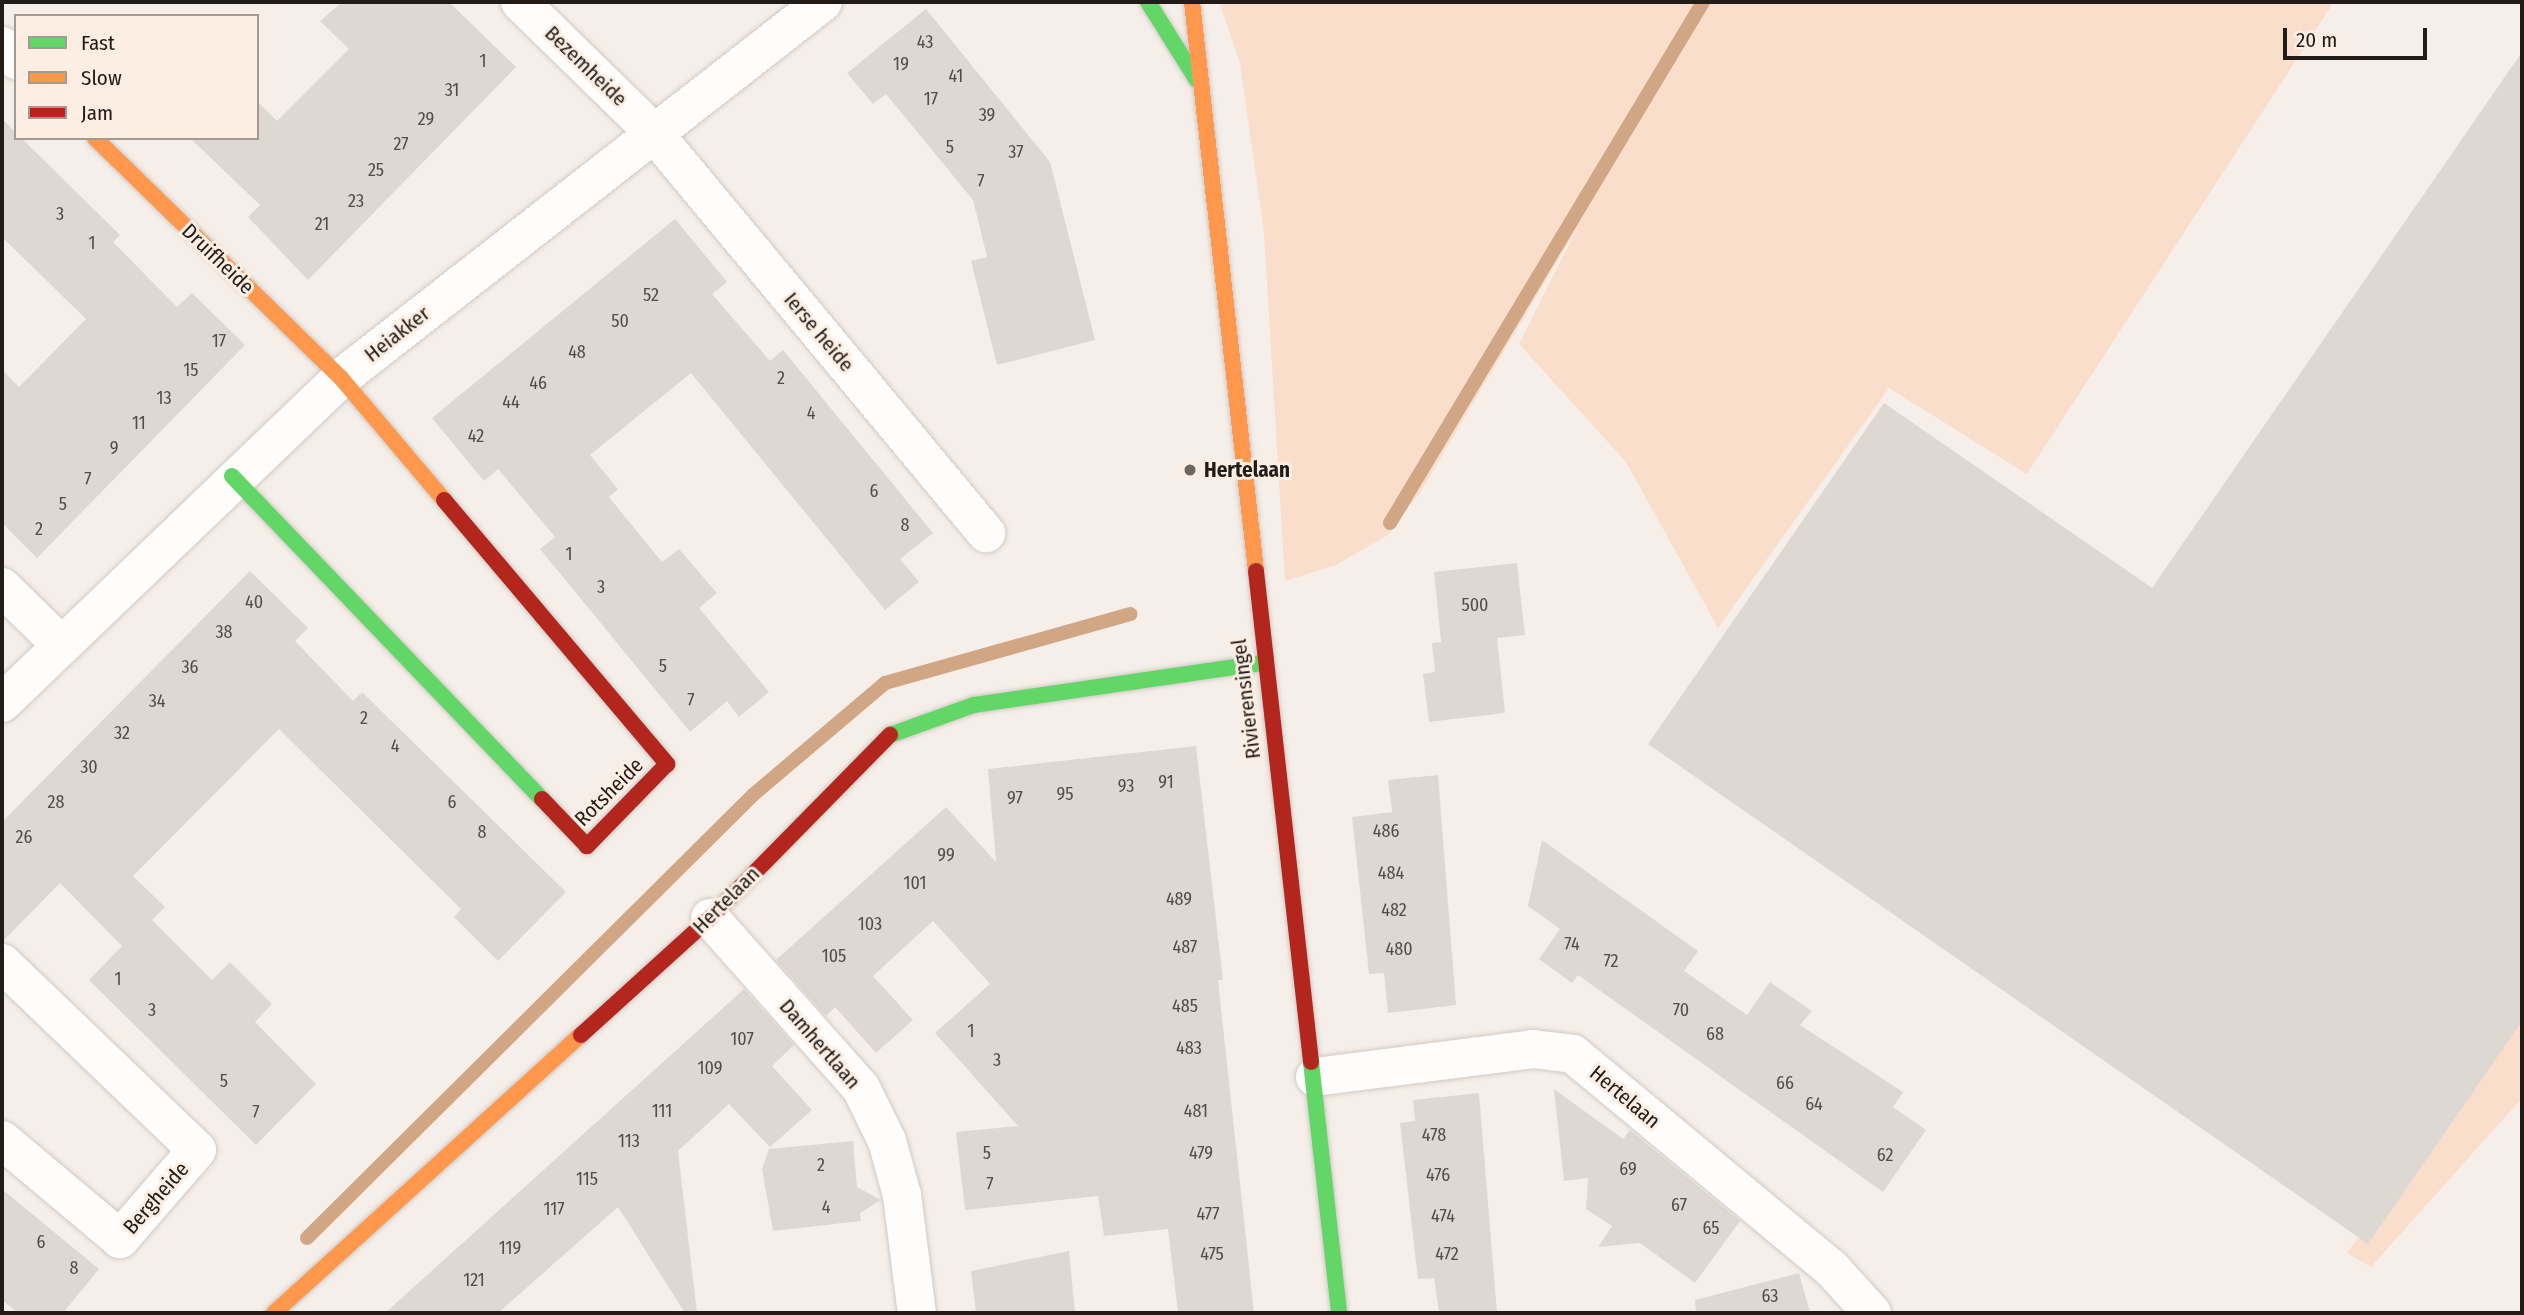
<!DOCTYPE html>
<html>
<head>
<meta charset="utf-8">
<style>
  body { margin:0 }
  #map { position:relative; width:2524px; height:1315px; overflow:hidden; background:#f6efe9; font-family:"Fira Sans Condensed",sans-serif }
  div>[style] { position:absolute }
  .green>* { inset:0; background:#f8decb }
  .stream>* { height:14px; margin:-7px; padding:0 7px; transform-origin:7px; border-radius:7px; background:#d0a684 }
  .building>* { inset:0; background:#ded8d3 }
  .roads { filter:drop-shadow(0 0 2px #d0cac6) drop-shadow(0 0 2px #d0cac6) }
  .street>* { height:38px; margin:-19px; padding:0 19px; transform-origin:19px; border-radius:19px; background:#fefdfc }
  .fast>* { height:16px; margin:-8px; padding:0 8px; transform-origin:8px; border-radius:8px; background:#63d668 }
  .slow>* { height:16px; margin:-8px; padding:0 8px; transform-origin:8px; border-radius:8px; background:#ff974d }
  .jam>* { height:16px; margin:-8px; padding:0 8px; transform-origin:8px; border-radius:8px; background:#b3261e }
  .dots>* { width:19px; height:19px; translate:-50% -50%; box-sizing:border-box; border:4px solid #fceee3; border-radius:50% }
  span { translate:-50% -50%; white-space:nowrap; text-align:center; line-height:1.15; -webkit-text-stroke:6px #fceee3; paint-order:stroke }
  .number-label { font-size:18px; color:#524d49 }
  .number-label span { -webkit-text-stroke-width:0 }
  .street-label { font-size:21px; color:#211c18 }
  .poi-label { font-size:21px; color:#211c18; font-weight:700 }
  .left { translate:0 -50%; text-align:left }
  .frame { position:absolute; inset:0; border:4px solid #211c18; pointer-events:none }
  .legend { position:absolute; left:14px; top:14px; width:245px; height:126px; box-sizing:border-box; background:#fceee3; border:2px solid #a49a92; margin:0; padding:9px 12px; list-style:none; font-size:21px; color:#211c18 }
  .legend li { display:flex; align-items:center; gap:14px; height:35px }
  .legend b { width:35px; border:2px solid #a49a92 }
  .scale { position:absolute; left:2283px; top:28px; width:144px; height:32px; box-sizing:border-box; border:4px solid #211c18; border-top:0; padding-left:9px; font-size:21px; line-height:24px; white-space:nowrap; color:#211c18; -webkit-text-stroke:5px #fceee3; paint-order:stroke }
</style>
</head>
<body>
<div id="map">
  <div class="green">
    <div style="clip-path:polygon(1219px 2px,2334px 2px,2027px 474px,1889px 388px,1718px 628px,1626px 462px,1519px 344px,1580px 223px,1421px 491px,1388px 535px,1336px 565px,1285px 581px,1264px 233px,1240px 63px)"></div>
    <div style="clip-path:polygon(2522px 1005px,2522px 1098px,2371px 1267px,2347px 1253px)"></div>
  </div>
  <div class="stream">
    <div style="left:1390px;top:523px;width:608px;rotate:-59deg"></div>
    <div style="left:307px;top:1238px;width:629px;rotate:-44.81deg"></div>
    <div style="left:753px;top:795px;width:173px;rotate:-40.3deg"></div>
    <div style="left:885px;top:683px;width:255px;rotate:-15.7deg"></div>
  </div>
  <div class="building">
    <div style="clip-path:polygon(342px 2px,449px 2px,516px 67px,308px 280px,248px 217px,260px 205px,190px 138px,257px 138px,257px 101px,277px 121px,349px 49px,320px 21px)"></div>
    <div style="clip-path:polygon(926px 9px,1050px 162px,1095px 340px,997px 365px,971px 261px,987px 257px,973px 200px,886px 94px,873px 104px,847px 73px)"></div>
    <div style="clip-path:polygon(2522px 52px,2522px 1021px,2368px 1244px,1648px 744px,1884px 403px,2152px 588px)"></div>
    <div style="clip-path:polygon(2px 119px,120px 235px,113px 242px,177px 307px,192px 293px,245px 345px,37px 558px,2px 523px,2px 370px,19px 387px,86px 319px,2px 237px)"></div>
    <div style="clip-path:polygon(675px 219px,727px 282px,712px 294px,770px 361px,783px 350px,933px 533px,900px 559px,919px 582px,885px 610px,691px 373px,590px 455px,618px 489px,609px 497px,662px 562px,679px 549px,717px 593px,699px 608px,769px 692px,739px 717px,727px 701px,690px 732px,540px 549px,555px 537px,498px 469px,484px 481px,432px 418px)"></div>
    <div style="clip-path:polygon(1517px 563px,1525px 635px,1497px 638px,1505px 713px,1429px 722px,1423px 674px,1435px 672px,1432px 643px,1441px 642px,1434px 572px)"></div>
    <div style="clip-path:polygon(250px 571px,308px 628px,295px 641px,353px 701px,362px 692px,566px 892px,498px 961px,454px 917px,461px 909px,279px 729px,133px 876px,165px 907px,152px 920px,212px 980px,230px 962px,272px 1004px,255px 1022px,316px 1084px,256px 1145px,89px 980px,122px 946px,60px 883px,2px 942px,2px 822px)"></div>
    <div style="clip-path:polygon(1196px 746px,1223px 980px,1218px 980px,1254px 1313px,1178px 1313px,1168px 1229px,1104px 1236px,1098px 1196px,965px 1210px,956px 1132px,1018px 1126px,935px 1033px,990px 984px,933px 921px,873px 976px,913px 1020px,876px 1053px,835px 1007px,826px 1016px,776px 960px,946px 807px,996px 862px,988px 769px)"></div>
    <div style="clip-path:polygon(1438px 775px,1456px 1005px,1388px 1013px,1384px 973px,1369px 974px,1352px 817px,1392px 812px,1388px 780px)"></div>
    <div style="clip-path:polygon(1542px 840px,1698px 951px,1684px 971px,1747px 1015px,1770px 982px,1812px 1011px,1800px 1025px,1903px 1092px,1893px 1107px,1926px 1130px,1883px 1192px,1578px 975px,1572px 983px,1539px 959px,1560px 929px,1528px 906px)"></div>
    <div style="clip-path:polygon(744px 989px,794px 1045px,772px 1066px,812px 1110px,770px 1147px,729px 1104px,678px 1151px,697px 1313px,685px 1313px,618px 1207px,498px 1313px,385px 1313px)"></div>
    <div style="clip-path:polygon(1554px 1089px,1623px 1139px,1630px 1130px,1740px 1221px,1695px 1283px,1640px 1243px,1598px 1247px,1612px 1226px,1586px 1209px,1588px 1178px,1564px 1181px)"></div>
    <div style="clip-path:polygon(1479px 1093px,1497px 1313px,1439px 1313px,1434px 1278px,1418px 1279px,1400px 1123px,1415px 1121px,1413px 1100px)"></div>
    <div style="clip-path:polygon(853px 1141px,857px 1187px,881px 1200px,860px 1213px,861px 1221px,773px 1231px,762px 1169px,769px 1149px)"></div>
    <div style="clip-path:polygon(2px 1189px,99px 1269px,63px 1313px,18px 1313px,2px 1300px)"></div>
    <div style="clip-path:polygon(1069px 1251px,1075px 1313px,976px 1313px,971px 1271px)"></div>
    <div style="clip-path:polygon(1799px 1273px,1810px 1313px,1696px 1313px,1695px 1300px)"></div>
  </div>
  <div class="roads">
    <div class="street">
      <div style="left:520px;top:2px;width:185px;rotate:44.3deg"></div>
      <div style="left:652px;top:131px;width:523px;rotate:50.28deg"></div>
      <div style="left:2px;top:46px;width:20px;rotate:45deg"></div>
      <div style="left:2px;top:587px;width:81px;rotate:44.5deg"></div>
      <div style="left:2px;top:703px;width:470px;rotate:-43.8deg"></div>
      <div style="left:341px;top:378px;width:611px;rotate:-37.96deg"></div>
      <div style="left:710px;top:918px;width:227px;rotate:48.4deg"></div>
      <div style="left:861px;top:1088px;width:59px;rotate:63.9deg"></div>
      <div style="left:887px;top:1141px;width:56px;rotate:74.5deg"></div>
      <div style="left:902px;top:1195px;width:119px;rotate:82.8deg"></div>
      <div style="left:2px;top:963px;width:270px;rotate:43.8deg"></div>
      <div style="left:197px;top:1150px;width:118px;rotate:130.9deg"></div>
      <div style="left:120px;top:1239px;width:154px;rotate:-140deg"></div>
      <div style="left:1315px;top:1077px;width:220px;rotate:-7.3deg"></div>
      <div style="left:1533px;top:1049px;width:40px;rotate:7.1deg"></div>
      <div style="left:1573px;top:1054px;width:337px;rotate:39.7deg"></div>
      <div style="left:1832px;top:1269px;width:59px;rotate:47.7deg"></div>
    </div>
    <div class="fast">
      <div style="left:1148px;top:2px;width:92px;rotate:57.9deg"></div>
      <div style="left:232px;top:476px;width:448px;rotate:46.2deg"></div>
      <div style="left:890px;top:735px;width:89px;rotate:-19.7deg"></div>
      <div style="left:974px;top:705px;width:291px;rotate:-8.3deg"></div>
      <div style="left:1311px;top:1062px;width:253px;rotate:83.6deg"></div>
    </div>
    <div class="slow">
      <div style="left:1192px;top:2px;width:573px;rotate:83.58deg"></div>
      <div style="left:95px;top:138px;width:344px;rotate:44.3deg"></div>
      <div style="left:341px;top:378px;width:160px;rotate:49.8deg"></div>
      <div style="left:274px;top:1313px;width:414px;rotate:-42.2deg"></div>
    </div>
    <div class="jam">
      <div style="left:444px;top:500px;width:346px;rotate:49.8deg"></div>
      <div style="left:667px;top:764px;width:115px;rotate:134.3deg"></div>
      <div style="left:587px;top:846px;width:65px;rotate:-133.8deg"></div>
      <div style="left:1256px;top:571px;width:494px;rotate:83.6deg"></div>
      <div style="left:581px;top:1035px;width:174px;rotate:-42.2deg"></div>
      <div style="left:710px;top:918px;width:257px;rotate:-45.5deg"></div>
    </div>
  </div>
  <div class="dots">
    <div style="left:1190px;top:470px;background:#6c6661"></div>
  </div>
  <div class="number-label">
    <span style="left:925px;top:42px">43</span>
    <span style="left:483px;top:61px">1</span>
    <span style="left:901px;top:64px">19</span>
    <span style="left:956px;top:76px">41</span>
    <span style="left:452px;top:90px">31</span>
    <span style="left:931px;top:99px">17</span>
    <span style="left:987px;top:115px">39</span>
    <span style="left:426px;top:119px">29</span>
    <span style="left:401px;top:144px">27</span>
    <span style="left:950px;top:147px">5</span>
    <span style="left:1016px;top:152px">37</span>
    <span style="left:376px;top:170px">25</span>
    <span style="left:981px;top:181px">7</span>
    <span style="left:356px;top:201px">23</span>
    <span style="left:60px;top:214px">3</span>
    <span style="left:322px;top:224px">21</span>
    <span style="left:92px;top:243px">1</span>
    <span style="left:651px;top:295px">52</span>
    <span style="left:620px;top:321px">50</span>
    <span style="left:219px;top:341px">17</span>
    <span style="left:577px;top:352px">48</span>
    <span style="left:191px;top:370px">15</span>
    <span style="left:781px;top:378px">2</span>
    <span style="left:538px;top:383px">46</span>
    <span style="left:164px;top:398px">13</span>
    <span style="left:511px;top:402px">44</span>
    <span style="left:811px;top:413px">4</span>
    <span style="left:139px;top:423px">11</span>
    <span style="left:476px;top:436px">42</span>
    <span style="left:114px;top:448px">9</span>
    <span style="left:88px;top:479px">7</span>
    <span style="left:874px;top:491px">6</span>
    <span style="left:63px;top:504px">5</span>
    <span style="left:905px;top:525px">8</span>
    <span style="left:39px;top:529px">2</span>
    <span style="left:569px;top:554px">1</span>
    <span style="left:601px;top:587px">3</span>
    <span style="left:254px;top:602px">40</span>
    <span style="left:1475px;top:605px">500</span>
    <span style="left:224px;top:632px">38</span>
    <span style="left:663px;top:666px">5</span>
    <span style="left:190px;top:667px">36</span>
    <span style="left:691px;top:700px">7</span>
    <span style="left:157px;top:701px">34</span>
    <span style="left:364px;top:718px">2</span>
    <span style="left:122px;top:733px">32</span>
    <span style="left:395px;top:746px">4</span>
    <span style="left:89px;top:767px">30</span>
    <span style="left:1166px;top:782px">91</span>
    <span style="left:1126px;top:786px">93</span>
    <span style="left:1065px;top:794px">95</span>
    <span style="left:1015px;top:798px">97</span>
    <span style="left:56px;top:802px">28</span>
    <span style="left:452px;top:802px">6</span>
    <span style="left:1386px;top:831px">486</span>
    <span style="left:482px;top:832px">8</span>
    <span style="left:24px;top:837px">26</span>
    <span style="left:946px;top:855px">99</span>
    <span style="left:1391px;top:873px">484</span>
    <span style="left:915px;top:883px">101</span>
    <span style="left:1179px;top:899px">489</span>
    <span style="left:1394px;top:910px">482</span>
    <span style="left:870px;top:924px">103</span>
    <span style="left:1572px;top:944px">74</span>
    <span style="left:1185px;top:947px">487</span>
    <span style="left:1399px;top:949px">480</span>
    <span style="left:834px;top:956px">105</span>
    <span style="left:1611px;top:961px">72</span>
    <span style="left:118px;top:979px">1</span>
    <span style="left:1185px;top:1006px">485</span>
    <span style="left:152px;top:1010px">3</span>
    <span style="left:1681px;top:1010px">70</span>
    <span style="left:971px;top:1031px">1</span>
    <span style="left:1715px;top:1034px">68</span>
    <span style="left:742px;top:1039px">107</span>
    <span style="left:1189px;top:1048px">483</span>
    <span style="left:997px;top:1060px">3</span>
    <span style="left:710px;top:1068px">109</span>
    <span style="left:224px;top:1081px">5</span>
    <span style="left:1785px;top:1083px">66</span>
    <span style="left:1814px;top:1104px">64</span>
    <span style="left:662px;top:1111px">111</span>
    <span style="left:1196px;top:1111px">481</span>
    <span style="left:256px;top:1112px">7</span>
    <span style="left:1434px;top:1135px">478</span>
    <span style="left:629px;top:1141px">113</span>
    <span style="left:987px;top:1153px">5</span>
    <span style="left:1201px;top:1153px">479</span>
    <span style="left:1885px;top:1155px">62</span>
    <span style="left:821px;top:1165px">2</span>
    <span style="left:1628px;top:1169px">69</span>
    <span style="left:1438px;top:1175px">476</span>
    <span style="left:587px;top:1179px">115</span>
    <span style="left:990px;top:1184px">7</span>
    <span style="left:1679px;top:1205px">67</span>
    <span style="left:826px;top:1207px">4</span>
    <span style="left:554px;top:1209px">117</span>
    <span style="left:1208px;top:1214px">477</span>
    <span style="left:1443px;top:1216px">474</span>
    <span style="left:1711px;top:1228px">65</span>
    <span style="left:41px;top:1242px">6</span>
    <span style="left:510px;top:1248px">119</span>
    <span style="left:1212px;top:1254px">475</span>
    <span style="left:1447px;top:1254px">472</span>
    <span style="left:74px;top:1268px">8</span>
    <span style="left:474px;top:1280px">121</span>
    <span style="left:1770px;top:1296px">63</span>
  </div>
  <div class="street-label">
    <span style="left:586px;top:66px;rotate:44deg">Bezemheide</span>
    <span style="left:218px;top:259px;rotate:44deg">Druifheide</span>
    <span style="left:819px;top:332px;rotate:50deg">Ierse heide</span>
    <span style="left:397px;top:334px;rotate:-38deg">Heiakker</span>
    <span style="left:1246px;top:699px;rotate:-97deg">Rivierensingel</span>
    <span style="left:609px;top:792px;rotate:-45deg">Rotsheide</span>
    <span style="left:726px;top:900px;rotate:-45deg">Hertelaan</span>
    <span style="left:820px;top:1044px;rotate:49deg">Damhertlaan</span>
    <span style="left:1625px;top:1097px;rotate:40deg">Hertelaan</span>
    <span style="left:156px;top:1198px;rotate:-49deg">Bergheide</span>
  </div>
  <div class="poi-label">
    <span class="left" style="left:1204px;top:470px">Hertelaan</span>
  </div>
  <div class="frame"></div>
  <ul class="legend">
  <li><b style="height:9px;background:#63d668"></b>Fast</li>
  <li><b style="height:9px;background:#ff974d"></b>Slow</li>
  <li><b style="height:9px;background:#b3261e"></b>Jam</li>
  </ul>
  <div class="scale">20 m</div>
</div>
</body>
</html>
